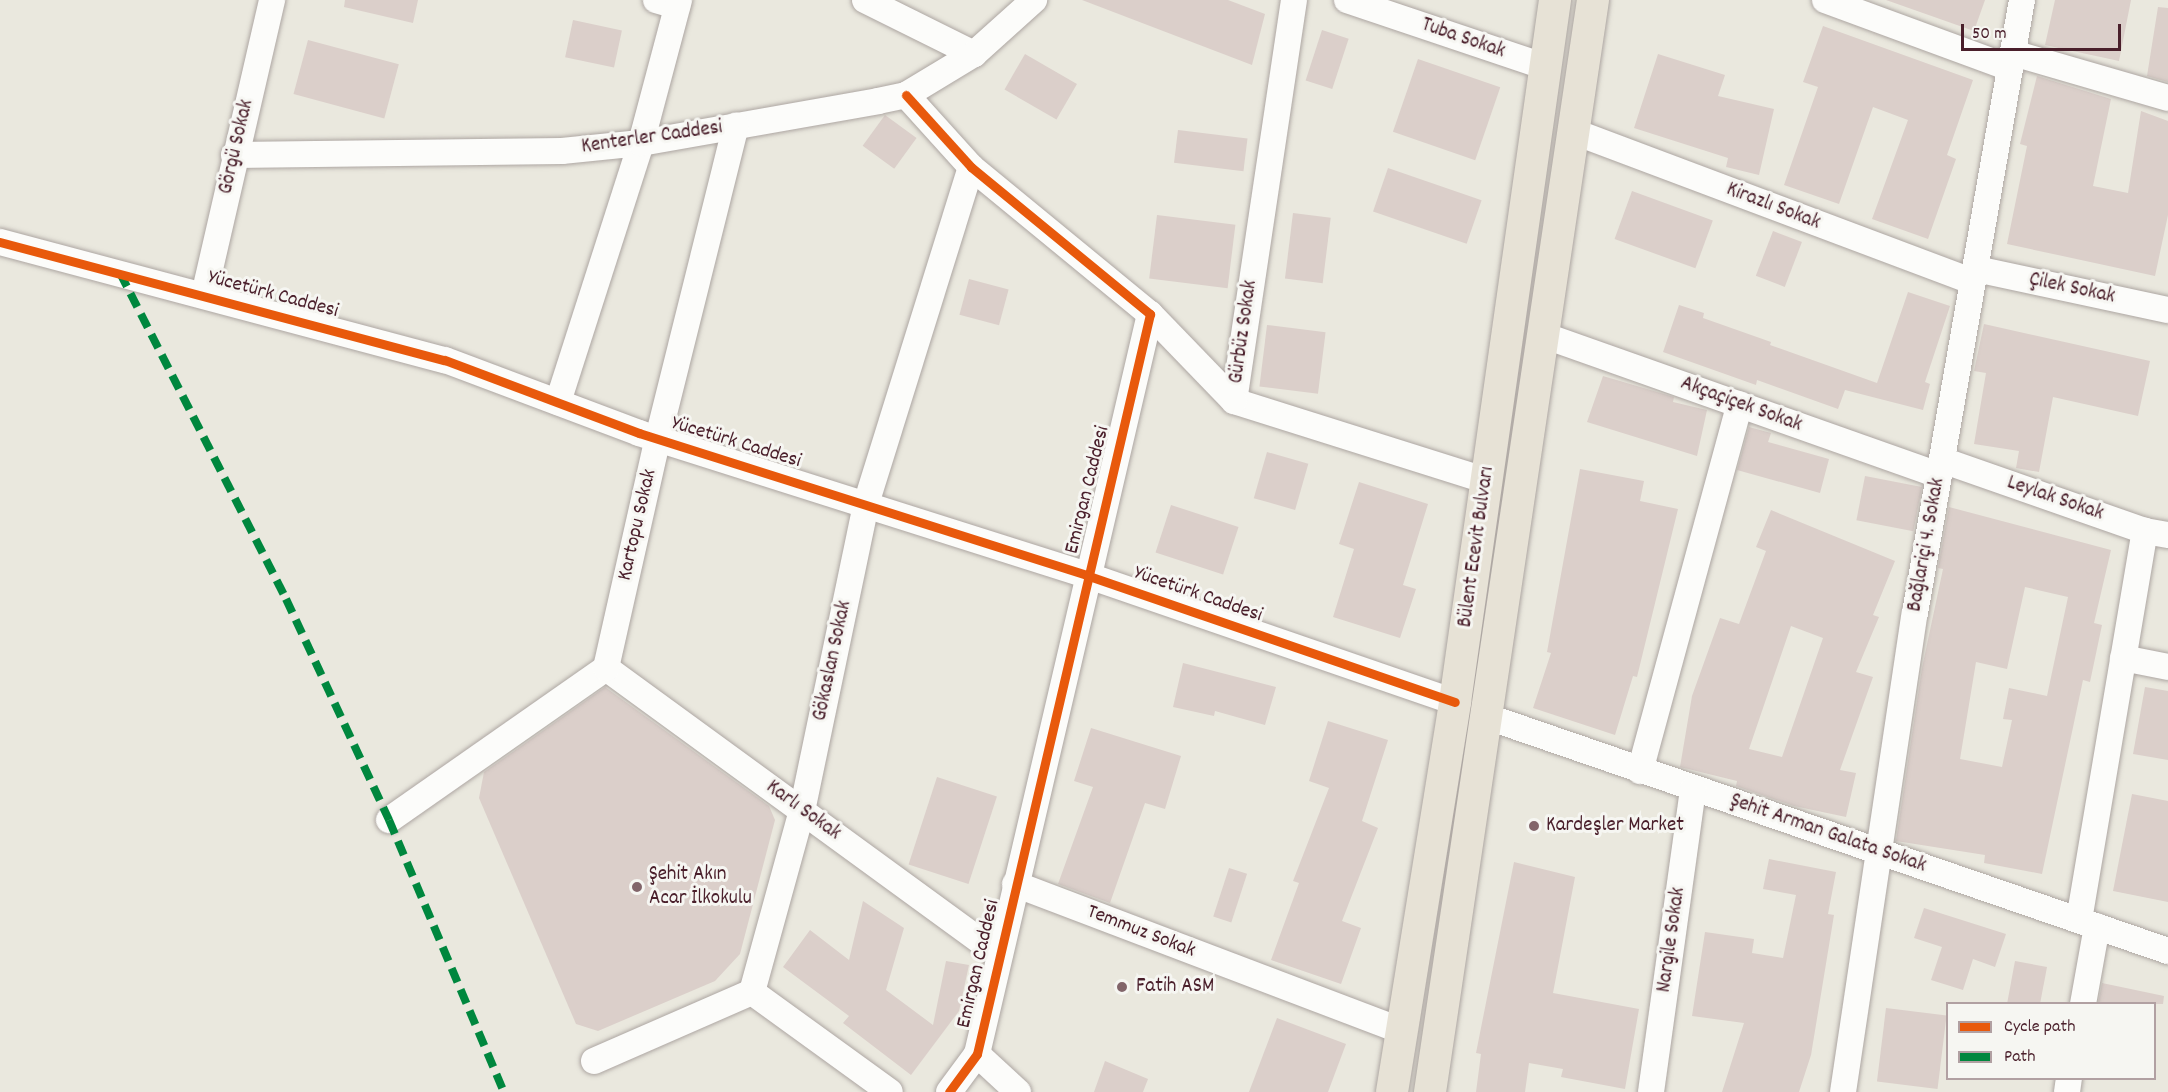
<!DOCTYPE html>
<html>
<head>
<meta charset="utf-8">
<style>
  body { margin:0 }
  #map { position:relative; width:2168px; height:1092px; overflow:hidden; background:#eae8de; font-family:Dekko,sans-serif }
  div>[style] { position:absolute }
  .building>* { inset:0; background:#dbcfca; transform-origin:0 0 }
  .roads { filter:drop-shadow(0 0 2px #ada6a2) drop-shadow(0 0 2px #ada6a2) }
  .minor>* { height:26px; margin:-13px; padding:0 13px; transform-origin:13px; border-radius:13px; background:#fcfcfa }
  .major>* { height:32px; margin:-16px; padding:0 16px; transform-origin:16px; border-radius:16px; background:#e7e2d6 }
  .quiet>* { height:8px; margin-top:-4px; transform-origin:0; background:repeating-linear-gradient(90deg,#00873e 0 15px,transparent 0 23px) }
  .cycleway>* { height:9px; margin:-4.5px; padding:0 4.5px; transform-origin:4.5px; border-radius:4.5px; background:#e8590c }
  .dots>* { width:16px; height:16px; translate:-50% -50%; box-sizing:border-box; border:3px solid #f6f6f2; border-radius:50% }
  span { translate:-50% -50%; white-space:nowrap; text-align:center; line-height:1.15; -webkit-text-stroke:6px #f6f6f2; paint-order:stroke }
  .street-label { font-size:21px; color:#4a1f2b }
  .poi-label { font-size:21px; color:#4a1f2b }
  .left { translate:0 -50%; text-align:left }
  .legend { position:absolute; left:1946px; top:1002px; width:210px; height:78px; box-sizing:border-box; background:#f6f6f2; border:2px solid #b1a0a2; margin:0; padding:8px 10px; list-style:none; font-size:18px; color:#4a1f2b }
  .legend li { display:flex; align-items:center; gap:12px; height:30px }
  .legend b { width:30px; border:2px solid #b1a0a2 }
  .scale { position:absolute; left:1961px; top:24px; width:160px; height:27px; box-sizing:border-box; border:3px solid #4a1f2b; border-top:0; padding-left:8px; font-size:18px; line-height:21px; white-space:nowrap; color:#4a1f2b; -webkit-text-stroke:4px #f6f6f2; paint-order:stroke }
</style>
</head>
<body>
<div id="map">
  <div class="building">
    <div style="clip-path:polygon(345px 0,418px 0,413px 23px,344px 7px)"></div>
    <div style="clip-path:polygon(1082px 0,1228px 0,1265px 14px,1252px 65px)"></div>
    <div style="clip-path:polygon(1886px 0,1985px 0,1974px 31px)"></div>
    <div style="clip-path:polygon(2055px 0,2131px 0,2119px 61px,2045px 45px)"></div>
    <div style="clip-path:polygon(2158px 7px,2168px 8px,2168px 82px,2147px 76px)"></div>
    <div style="left:573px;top:20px;width:50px;height:38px;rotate:12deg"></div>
    <div style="clip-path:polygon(1823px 26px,1973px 80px,1947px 155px,1956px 159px,1928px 239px,1872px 219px,1908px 120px,1873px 107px,1839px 204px,1784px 185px,1818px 87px,1803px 82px)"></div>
    <div style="left:1322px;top:30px;width:28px;height:53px;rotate:18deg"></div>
    <div style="left:308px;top:40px;width:94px;height:56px;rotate:15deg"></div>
    <div style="left:1025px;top:54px;width:60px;height:41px;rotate:30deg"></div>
    <div style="clip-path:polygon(1658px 54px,1725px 75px,1718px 96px,1774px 109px,1759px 175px,1726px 167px,1728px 158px,1634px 128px)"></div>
    <div style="left:1418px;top:59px;width:87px;height:77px;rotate:19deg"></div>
    <div style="clip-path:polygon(2037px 76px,2111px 99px,2093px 186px,2128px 193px,2141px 111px,2168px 121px,2168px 215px,2155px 276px,2007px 244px,2027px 146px,2020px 144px)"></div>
    <div style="left:885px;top:115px;width:39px;height:38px;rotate:36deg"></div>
    <div style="left:1178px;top:130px;width:70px;height:33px;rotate:7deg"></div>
    <div style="left:1388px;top:168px;width:99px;height:46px;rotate:19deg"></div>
    <div style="left:1632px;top:191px;width:86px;height:51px;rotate:20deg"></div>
    <div style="left:1293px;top:213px;width:38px;height:66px;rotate:7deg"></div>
    <div style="left:1157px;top:215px;width:79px;height:64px;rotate:7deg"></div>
    <div style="left:1773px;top:231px;width:31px;height:48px;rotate:21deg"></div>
    <div style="left:969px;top:279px;width:41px;height:37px;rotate:15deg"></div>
    <div style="clip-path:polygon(1908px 292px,1950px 306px,1925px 382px,1930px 384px,1923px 410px,1845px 390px,1838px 409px,1757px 380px,1756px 385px,1663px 352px,1679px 305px,1704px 313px,1703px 318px,1771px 342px,1770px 345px,1877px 383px)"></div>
    <div style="clip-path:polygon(1984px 324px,2150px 361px,2138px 416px,2053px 397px,2039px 472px,2016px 468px,2019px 451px,1974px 444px,1986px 373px,1974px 371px)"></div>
    <div style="left:1267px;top:325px;width:59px;height:62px;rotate:7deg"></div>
    <div style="clip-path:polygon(1603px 376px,1674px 397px,1673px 402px,1707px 410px,1697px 456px,1587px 422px)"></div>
    <div style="clip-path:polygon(1749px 427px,1771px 433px,1768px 442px,1829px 459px,1820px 493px,1737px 470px)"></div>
    <div style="left:1267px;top:452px;width:43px;height:48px;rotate:16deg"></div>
    <div style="clip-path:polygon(1580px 469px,1644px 481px,1640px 501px,1678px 509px,1637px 677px,1633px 676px,1615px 735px,1533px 708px,1551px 653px,1547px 652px)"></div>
    <div style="left:1865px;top:476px;width:58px;height:45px;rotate:11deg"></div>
    <div style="clip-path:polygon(1359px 482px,1428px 504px,1403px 585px,1416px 589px,1400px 638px,1333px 617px,1354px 549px,1339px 544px)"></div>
    <div style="left:1171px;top:505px;width:71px;height:50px;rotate:18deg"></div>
    <div style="clip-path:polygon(evenodd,1949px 507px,2111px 550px,2094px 623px,2102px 625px,2090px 682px,2083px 680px,2042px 874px,1984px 863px,1985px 855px,1896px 841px,1922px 668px,1943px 569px,1938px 568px,1949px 507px,2025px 587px,2068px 597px,2047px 696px,2009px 688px,2003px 719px,2012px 720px,2002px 767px,1960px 759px,1976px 662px,2007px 669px,2025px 587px)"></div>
    <div style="clip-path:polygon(evenodd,1771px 510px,1895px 561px,1873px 615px,1879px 617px,1856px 672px,1873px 677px,1840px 770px,1856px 773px,1846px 817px,1794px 806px,1736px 786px,1737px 781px,1680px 767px,1692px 696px,1720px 618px,1739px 624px,1766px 551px,1756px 547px,1771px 510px,1791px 626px,1823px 638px,1782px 757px,1749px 749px,1791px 626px)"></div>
    <div style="clip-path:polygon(1183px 663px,1276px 687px,1265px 725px,1215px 711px,1214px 716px,1173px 707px)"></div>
    <div style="clip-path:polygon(605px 687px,769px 806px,775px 820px,740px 954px,715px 981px,598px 1031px,576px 1024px,479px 798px,484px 772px)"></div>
    <div style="clip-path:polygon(2145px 687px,2168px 691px,2168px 760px,2133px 754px)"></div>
    <div style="clip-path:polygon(1328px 721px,1388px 740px,1362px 821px,1378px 828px,1342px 921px,1361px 928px,1341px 984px,1271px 960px,1299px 883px,1293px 881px,1329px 788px,1309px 781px)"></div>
    <div style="clip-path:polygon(1091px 728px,1181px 756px,1165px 809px,1145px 803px,1110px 903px,1058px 884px,1093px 787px,1074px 781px)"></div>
    <div style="left:937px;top:777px;width:63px;height:92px;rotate:18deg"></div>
    <div style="clip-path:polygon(2132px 794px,2168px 801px,2168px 902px,2113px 891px)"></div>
    <div style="clip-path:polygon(1769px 859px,1836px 872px,1828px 914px,1834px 915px,1811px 1055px,1799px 1092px,1722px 1092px,1744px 1023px,1692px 1016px,1705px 932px,1754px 939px,1752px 953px,1783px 958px,1796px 895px,1763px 889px)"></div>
    <div style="clip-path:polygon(1514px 862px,1575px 877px,1553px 993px,1639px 1009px,1625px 1089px,1561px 1077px,1563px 1069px,1529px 1063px,1525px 1092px,1476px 1092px,1481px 1054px,1476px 1053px)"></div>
    <div style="left:1229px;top:868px;width:19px;height:51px;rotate:18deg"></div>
    <div style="clip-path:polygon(863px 901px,904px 928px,886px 990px,933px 1025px,946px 961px,969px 965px,959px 1011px,911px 1075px,843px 1023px,849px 1016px,783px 967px,810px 930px,849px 960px)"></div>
    <div style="clip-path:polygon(1924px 908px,2006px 934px,1995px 967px,1973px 959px,1963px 990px,1931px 980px,1942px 947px,1914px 938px)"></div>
    <div style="clip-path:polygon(2015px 961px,2047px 967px,2040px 1004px,2007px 1004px)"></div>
    <div style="clip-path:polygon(2102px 983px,2164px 996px,2163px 1004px,2098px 1004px)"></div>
    <div style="left:1886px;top:1008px;width:61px;height:74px;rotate:7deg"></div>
    <div style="clip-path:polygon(1277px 1018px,1346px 1044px,1328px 1092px,1249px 1092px)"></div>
    <div style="clip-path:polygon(1105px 1061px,1148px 1079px,1143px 1092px,1094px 1092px)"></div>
  </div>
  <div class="roads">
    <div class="minor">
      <div style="left:656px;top:0;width:22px;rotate:16deg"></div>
      <div style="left:865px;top:0;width:122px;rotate:26.4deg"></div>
      <div style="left:1294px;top:0;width:405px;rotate:98.5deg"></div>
      <div style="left:1234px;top:401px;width:265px;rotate:17.5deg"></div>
      <div style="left:1347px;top:0;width:210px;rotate:18.6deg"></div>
      <div style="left:1825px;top:0;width:197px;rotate:20.2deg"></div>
      <div style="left:2013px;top:53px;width:161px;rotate:16.2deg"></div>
      <div style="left:906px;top:95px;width:97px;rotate:47.9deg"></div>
      <div style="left:971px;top:167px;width:232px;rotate:39.4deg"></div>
      <div style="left:1150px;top:314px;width:760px;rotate:103.16deg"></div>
      <div style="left:977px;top:1054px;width:47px;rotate:126.4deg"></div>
      <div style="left:1572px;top:131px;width:428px;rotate:20.6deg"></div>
      <div style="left:234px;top:155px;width:328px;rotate:-0.7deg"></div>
      <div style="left:562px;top:151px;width:79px;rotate:-5.8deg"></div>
      <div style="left:641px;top:143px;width:241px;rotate:-10deg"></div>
      <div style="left:878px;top:101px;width:29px;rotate:-12deg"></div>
      <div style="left:906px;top:95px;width:79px;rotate:-31.1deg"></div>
      <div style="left:974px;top:54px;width:81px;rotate:-42deg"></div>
      <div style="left:0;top:242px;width:460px;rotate:14.9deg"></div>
      <div style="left:445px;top:360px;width:207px;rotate:20.6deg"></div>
      <div style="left:639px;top:433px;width:469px;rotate:17.6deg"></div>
      <div style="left:1086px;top:575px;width:390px;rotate:19deg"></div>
      <div style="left:1976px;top:269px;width:196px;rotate:12.1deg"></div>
      <div style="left:204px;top:295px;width:303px;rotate:-77deg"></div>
      <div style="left:1150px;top:314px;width:121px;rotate:46deg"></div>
      <div style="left:1543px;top:335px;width:420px;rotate:19.5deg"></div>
      <div style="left:558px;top:402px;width:272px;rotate:-72.2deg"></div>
      <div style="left:641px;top:143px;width:148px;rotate:-75.1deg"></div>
      <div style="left:1942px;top:460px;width:215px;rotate:19.3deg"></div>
      <div style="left:2145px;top:531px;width:23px;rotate:10deg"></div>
      <div style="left:2123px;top:658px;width:46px;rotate:11.3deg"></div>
      <div style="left:606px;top:668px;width:487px;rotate:36.1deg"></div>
      <div style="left:1488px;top:717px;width:719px;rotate:18.99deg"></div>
      <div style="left:1640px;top:771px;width:380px;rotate:-74.8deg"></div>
      <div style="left:389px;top:820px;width:265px;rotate:-35deg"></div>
      <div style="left:606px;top:668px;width:236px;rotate:-77.3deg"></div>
      <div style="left:658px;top:438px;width:322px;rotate:-76deg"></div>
      <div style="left:1015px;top:884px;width:413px;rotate:20.8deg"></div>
      <div style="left:2079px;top:920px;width:395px;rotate:-80.4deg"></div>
      <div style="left:752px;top:992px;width:170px;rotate:35.9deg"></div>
      <div style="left:2083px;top:1004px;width:79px;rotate:-79.8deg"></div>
      <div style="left:977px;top:1054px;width:56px;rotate:42.8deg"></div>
      <div style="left:594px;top:1061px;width:172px;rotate:-23.6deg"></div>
      <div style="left:752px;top:992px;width:188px;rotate:-74.6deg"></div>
      <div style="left:802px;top:811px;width:314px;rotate:-78.2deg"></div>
      <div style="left:866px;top:504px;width:353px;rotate:-72.7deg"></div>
      <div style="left:1651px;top:1092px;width:306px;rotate:-82.1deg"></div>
      <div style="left:1843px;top:1092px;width:484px;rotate:-81.5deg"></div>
      <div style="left:1915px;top:613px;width:622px;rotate:-80.1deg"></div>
      <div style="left:2067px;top:1092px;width:14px;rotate:-82deg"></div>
    </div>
    <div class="major">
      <div style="left:1392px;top:1092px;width:395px;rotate:-80.8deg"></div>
      <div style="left:1455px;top:702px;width:709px;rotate:-81.89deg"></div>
      <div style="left:1430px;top:1092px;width:1104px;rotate:-81.51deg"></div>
    </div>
  </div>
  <div class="quiet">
    <div style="left:120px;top:273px;width:366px;rotate:63deg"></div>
    <div style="left:286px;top:599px;width:244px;rotate:65deg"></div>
    <div style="left:389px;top:820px;width:295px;rotate:67.1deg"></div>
  </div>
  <div class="cycleway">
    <div style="left:906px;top:95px;width:97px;rotate:47.9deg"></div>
    <div style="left:971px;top:167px;width:232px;rotate:39.4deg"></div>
    <div style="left:1150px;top:314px;width:760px;rotate:103.16deg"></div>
    <div style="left:977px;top:1054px;width:47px;rotate:126.4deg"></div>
    <div style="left:0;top:242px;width:460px;rotate:14.9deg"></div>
    <div style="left:445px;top:360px;width:207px;rotate:20.6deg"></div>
    <div style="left:639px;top:433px;width:469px;rotate:17.6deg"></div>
    <div style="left:1086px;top:575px;width:390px;rotate:19deg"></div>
  </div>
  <div class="dots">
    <div style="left:1534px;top:826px;background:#82656a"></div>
    <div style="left:637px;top:887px;background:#82656a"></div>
    <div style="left:1122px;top:987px;background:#82656a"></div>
  </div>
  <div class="street-label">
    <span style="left:1463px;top:39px;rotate:19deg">Tuba Sokak</span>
    <span style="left:652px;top:138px;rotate:-8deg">Kenterler Caddesi</span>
    <span style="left:237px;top:147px;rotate:-77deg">Görgü Sokak</span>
    <span style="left:1773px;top:207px;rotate:21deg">Kirazlı Sokak</span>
    <span style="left:2072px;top:289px;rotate:12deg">Çilek Sokak</span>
    <span style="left:273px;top:295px;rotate:15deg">Yücetürk Caddesi</span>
    <span style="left:1244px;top:332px;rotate:-82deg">Gürbüz Sokak</span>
    <span style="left:1741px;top:405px;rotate:20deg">Akçaçiçek Sokak</span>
    <span style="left:736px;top:443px;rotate:17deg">Yücetürk Caddesi</span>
    <span style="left:1088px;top:490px;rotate:-76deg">Emirgan Caddesi</span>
    <span style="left:2055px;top:499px;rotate:19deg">Leylak Sokak</span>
    <span style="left:638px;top:525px;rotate:-77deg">Kartopu Sokak</span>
    <span style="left:1927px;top:545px;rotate:-80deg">Bağlariçi 4. Sokak</span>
    <span style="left:1477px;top:547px;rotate:-82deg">Bülent Ecevit Bulvarı</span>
    <span style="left:1198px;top:595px;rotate:19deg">Yücetürk Caddesi</span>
    <span style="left:833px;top:661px;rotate:-78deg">Gökaslan Sokak</span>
    <span style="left:803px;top:811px;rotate:36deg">Karlı Sokak</span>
    <span style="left:1828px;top:834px;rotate:19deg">Şehit Arman Galata Sokak</span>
    <span style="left:1141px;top:932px;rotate:21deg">Temmuz Sokak</span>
    <span style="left:1672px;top:940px;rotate:-82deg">Nargile Sokak</span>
    <span style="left:979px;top:964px;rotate:-77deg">Emirgan Caddesi</span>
  </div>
  <div class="poi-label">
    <span class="left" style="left:1546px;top:826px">Kardeşler Market</span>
    <span class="left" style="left:649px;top:887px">Şehit Akın<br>Acar İlkokulu</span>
    <span class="left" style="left:1136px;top:987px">Fatih ASM</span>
  </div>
  <ul class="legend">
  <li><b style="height:8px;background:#e8590c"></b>Cycle path</li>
  <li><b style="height:8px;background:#00873e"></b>Path</li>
  </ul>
  <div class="scale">50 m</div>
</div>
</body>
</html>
